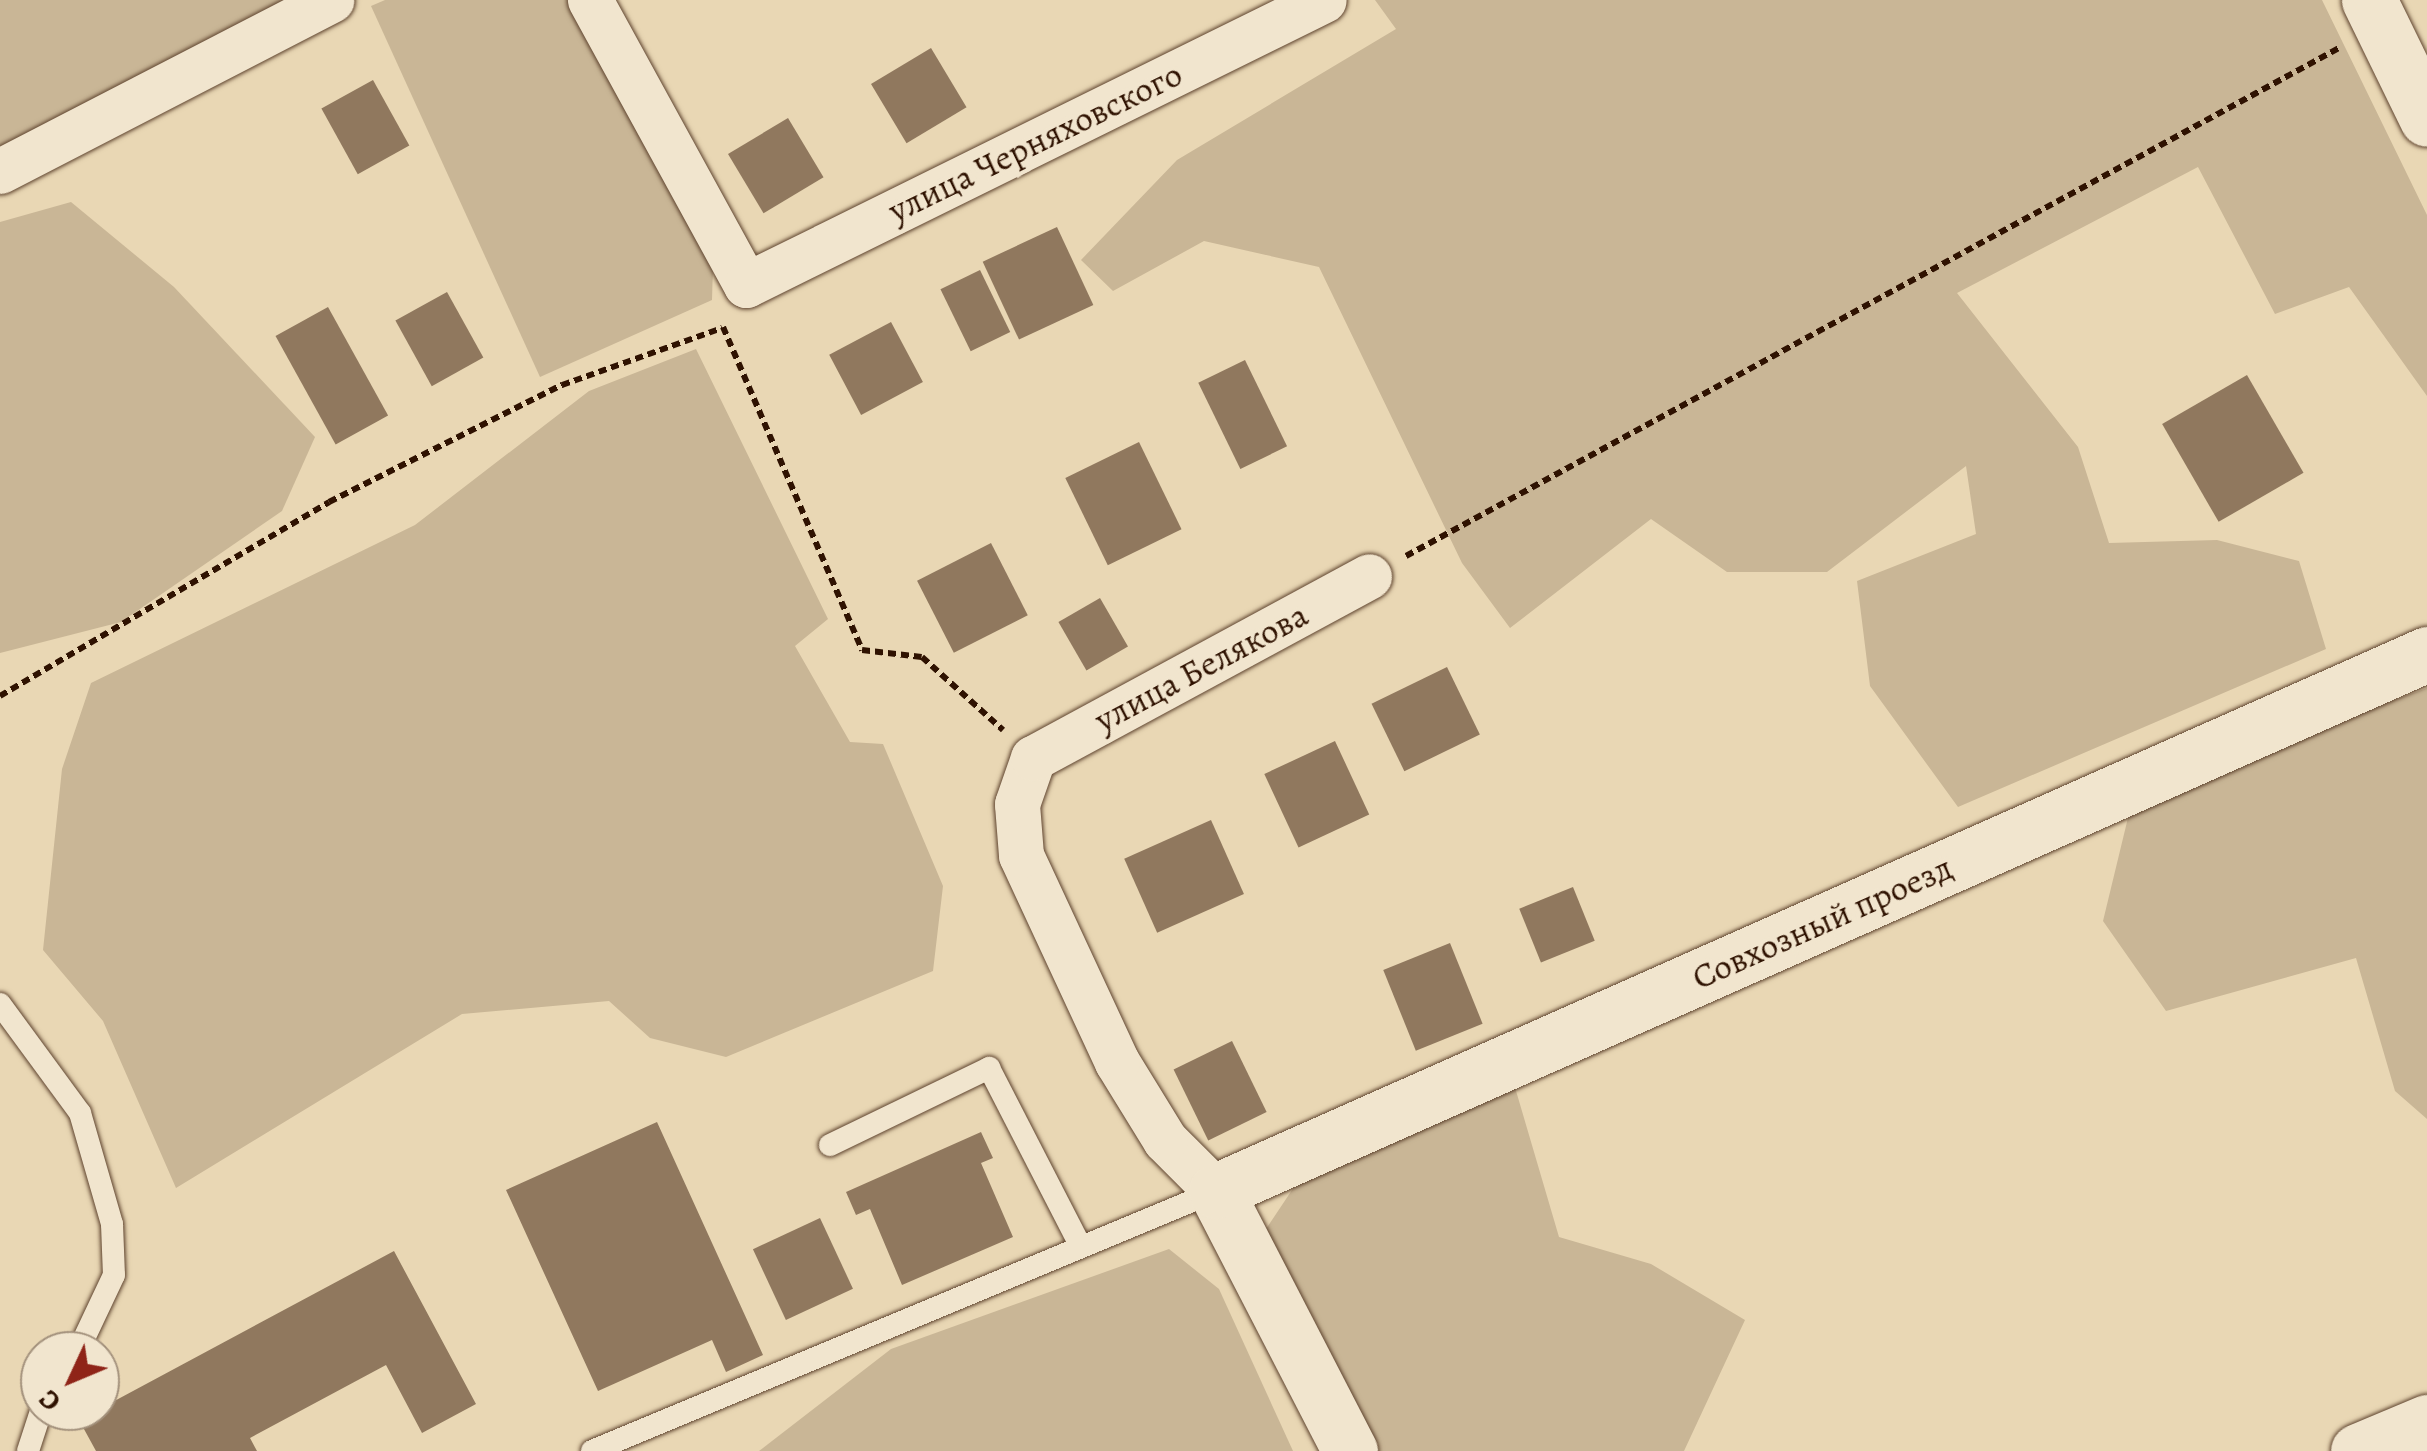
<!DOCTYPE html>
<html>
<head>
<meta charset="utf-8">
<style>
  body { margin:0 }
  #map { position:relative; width:2427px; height:1451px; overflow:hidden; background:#e9d7b4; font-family:Alegreya,serif }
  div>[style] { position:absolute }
  .green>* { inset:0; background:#c9b696 }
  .building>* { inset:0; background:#90785e; transform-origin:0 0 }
  .path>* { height:6px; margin-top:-3px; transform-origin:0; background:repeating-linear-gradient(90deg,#2f1201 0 8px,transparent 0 13px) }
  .roads { filter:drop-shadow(0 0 2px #5e432e) drop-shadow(0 0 2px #5e432e) }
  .service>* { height:22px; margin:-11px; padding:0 11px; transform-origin:11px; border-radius:11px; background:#f1e5ce }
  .minor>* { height:45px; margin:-22.5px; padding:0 22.5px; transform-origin:22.5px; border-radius:22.5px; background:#f1e5ce }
  .secondary>* { height:55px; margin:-27.5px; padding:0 27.5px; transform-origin:27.5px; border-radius:27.5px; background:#f1e5ce }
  span { translate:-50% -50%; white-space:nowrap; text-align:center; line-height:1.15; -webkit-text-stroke:8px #f1e5ce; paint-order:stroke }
  .street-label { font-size:35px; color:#2f1201 }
  .north { position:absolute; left:20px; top:1331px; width:100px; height:100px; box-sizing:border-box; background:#f1e5ce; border:2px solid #a3917c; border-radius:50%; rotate:226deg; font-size:28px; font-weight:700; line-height:40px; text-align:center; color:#2f1201 }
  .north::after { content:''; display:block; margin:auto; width:35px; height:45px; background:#8f2418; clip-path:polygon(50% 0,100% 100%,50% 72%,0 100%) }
</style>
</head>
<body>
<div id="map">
  <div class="green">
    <div style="clip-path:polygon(0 0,305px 0,0 153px)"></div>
    <div style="clip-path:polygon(385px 0,567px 0,713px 265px,712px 300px,540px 377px,371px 6px)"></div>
    <div style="clip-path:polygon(1375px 0,2322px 0,2427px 215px,2427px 396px,2349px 287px,2275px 314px,2198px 167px,1957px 293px,2078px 447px,2109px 543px,2217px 540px,2299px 561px,2326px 649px,1958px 807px,1870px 686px,1857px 581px,1976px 534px,1966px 466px,1827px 572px,1727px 572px,1651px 519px,1510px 628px,1462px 563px,1319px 267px,1204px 241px,1113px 291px,1081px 260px,1177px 160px,1396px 29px)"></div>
    <div style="clip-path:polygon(71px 202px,174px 287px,315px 437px,282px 511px,121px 622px,0 653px,0 222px)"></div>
    <div style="clip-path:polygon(696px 349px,828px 619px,795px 646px,850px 742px,883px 744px,943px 886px,933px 971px,726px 1057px,650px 1038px,609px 1001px,462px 1014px,176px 1188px,103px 1021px,43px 950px,62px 769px,91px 683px,415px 525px,589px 391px)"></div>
    <div style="clip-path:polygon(2427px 688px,2427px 1119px,2395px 1091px,2356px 958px,2166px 1011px,2103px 921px,2133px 797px)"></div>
    <div style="clip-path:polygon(1514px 1084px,1559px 1237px,1651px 1264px,1745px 1320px,1684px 1451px,1372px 1451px,1264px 1232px,1312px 1160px)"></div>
    <div style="clip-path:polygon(1169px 1249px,1219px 1289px,1293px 1451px,759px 1451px,891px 1349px)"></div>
  </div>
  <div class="building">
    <div style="left:931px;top:48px;width:69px;height:70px;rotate:59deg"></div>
    <div style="left:373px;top:80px;width:75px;height:59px;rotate:61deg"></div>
    <div style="left:788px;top:118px;width:69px;height:70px;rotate:59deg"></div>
    <div style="left:1057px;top:227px;width:86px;height:82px;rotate:65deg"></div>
    <div style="left:980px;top:270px;width:69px;height:44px;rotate:64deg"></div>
    <div style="left:447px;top:292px;width:75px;height:59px;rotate:61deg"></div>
    <div style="left:328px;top:307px;width:124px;height:60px;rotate:61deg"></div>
    <div style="left:891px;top:322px;width:68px;height:70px;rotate:62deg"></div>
    <div style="left:1245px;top:360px;width:96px;height:52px;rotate:64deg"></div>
    <div style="left:2247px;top:375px;width:113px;height:98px;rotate:60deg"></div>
    <div style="left:1139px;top:442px;width:97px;height:82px;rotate:64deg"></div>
    <div style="left:991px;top:543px;width:81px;height:83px;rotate:63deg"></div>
    <div style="left:1100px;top:598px;width:56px;height:48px;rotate:60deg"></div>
    <div style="left:1447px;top:667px;width:75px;height:84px;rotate:64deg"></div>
    <div style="left:1335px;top:741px;width:81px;height:78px;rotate:65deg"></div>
    <div style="left:1211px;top:820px;width:81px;height:95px;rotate:66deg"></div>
    <div style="left:1573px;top:887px;width:58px;height:58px;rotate:68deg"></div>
    <div style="left:1450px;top:943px;width:87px;height:72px;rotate:68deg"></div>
    <div style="left:1232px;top:1041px;width:79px;height:65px;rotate:64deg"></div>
    <div style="clip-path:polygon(657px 1122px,763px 1355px,726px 1372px,712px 1340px,598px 1391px,506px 1190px)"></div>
    <div style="clip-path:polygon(981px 1132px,993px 1158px,981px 1163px,1013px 1237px,902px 1285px,870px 1209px,856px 1215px,846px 1192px)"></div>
    <div style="left:820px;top:1218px;width:78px;height:74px;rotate:65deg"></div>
    <div style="clip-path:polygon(394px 1251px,476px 1404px,422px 1433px,386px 1365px,250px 1438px,257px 1451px,96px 1451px,79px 1420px)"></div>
  </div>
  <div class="path">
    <div style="left:723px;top:327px;width:352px;rotate:66.7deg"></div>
    <div style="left:862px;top:650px;width:60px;rotate:6.7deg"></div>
    <div style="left:922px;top:657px;width:109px;rotate:42deg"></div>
    <div style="left:1406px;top:556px;width:1062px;rotate:-28.57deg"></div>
    <div style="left:0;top:696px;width:382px;rotate:-30.5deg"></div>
    <div style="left:329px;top:502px;width:261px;rotate:-26.7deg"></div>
    <div style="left:562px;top:385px;width:170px;rotate:-19.6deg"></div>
  </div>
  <div class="roads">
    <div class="service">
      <div style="left:0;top:1004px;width:135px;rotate:53.7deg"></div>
      <div style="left:80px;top:1113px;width:116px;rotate:73.9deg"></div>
      <div style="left:112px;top:1224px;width:51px;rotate:87.8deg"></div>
      <div style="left:114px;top:1275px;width:84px;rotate:115.3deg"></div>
      <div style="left:830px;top:1145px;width:177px;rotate:-25.8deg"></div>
      <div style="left:989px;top:1068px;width:201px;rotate:62.8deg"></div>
      <div style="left:28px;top:1451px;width:42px;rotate:-72deg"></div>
      <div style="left:592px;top:1451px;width:676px;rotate:-22.62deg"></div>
    </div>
    <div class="minor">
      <div style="left:590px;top:0;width:325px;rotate:61.3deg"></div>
      <div style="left:746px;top:285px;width:644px;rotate:-26.25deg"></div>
      <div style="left:0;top:171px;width:373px;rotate:-27.3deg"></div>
      <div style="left:1216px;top:1191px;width:72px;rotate:-135deg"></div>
      <div style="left:1165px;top:1140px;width:92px;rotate:-121.6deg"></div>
      <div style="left:1117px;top:1062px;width:228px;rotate:-114.9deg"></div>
      <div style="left:1021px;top:855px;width:51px;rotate:-94.5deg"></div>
      <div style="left:1017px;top:804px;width:49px;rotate:-70.8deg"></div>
      <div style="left:1033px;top:758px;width:382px;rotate:-28.4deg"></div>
    </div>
    <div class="secondary">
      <div style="left:2369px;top:0;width:132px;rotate:64deg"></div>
      <div style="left:1350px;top:1451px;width:292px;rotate:-117.3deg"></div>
      <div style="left:1216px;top:1191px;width:1325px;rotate:-23.91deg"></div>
      <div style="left:2358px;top:1451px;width:75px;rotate:-22.8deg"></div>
    </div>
  </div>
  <div class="street-label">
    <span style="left:1035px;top:142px;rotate:-26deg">улица Черняховского</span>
    <span style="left:1201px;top:667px;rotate:-28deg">улица Белякова</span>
    <span style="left:1822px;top:922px;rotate:-24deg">Совхозный проезд</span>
  </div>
  <div class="north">С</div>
</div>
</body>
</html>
